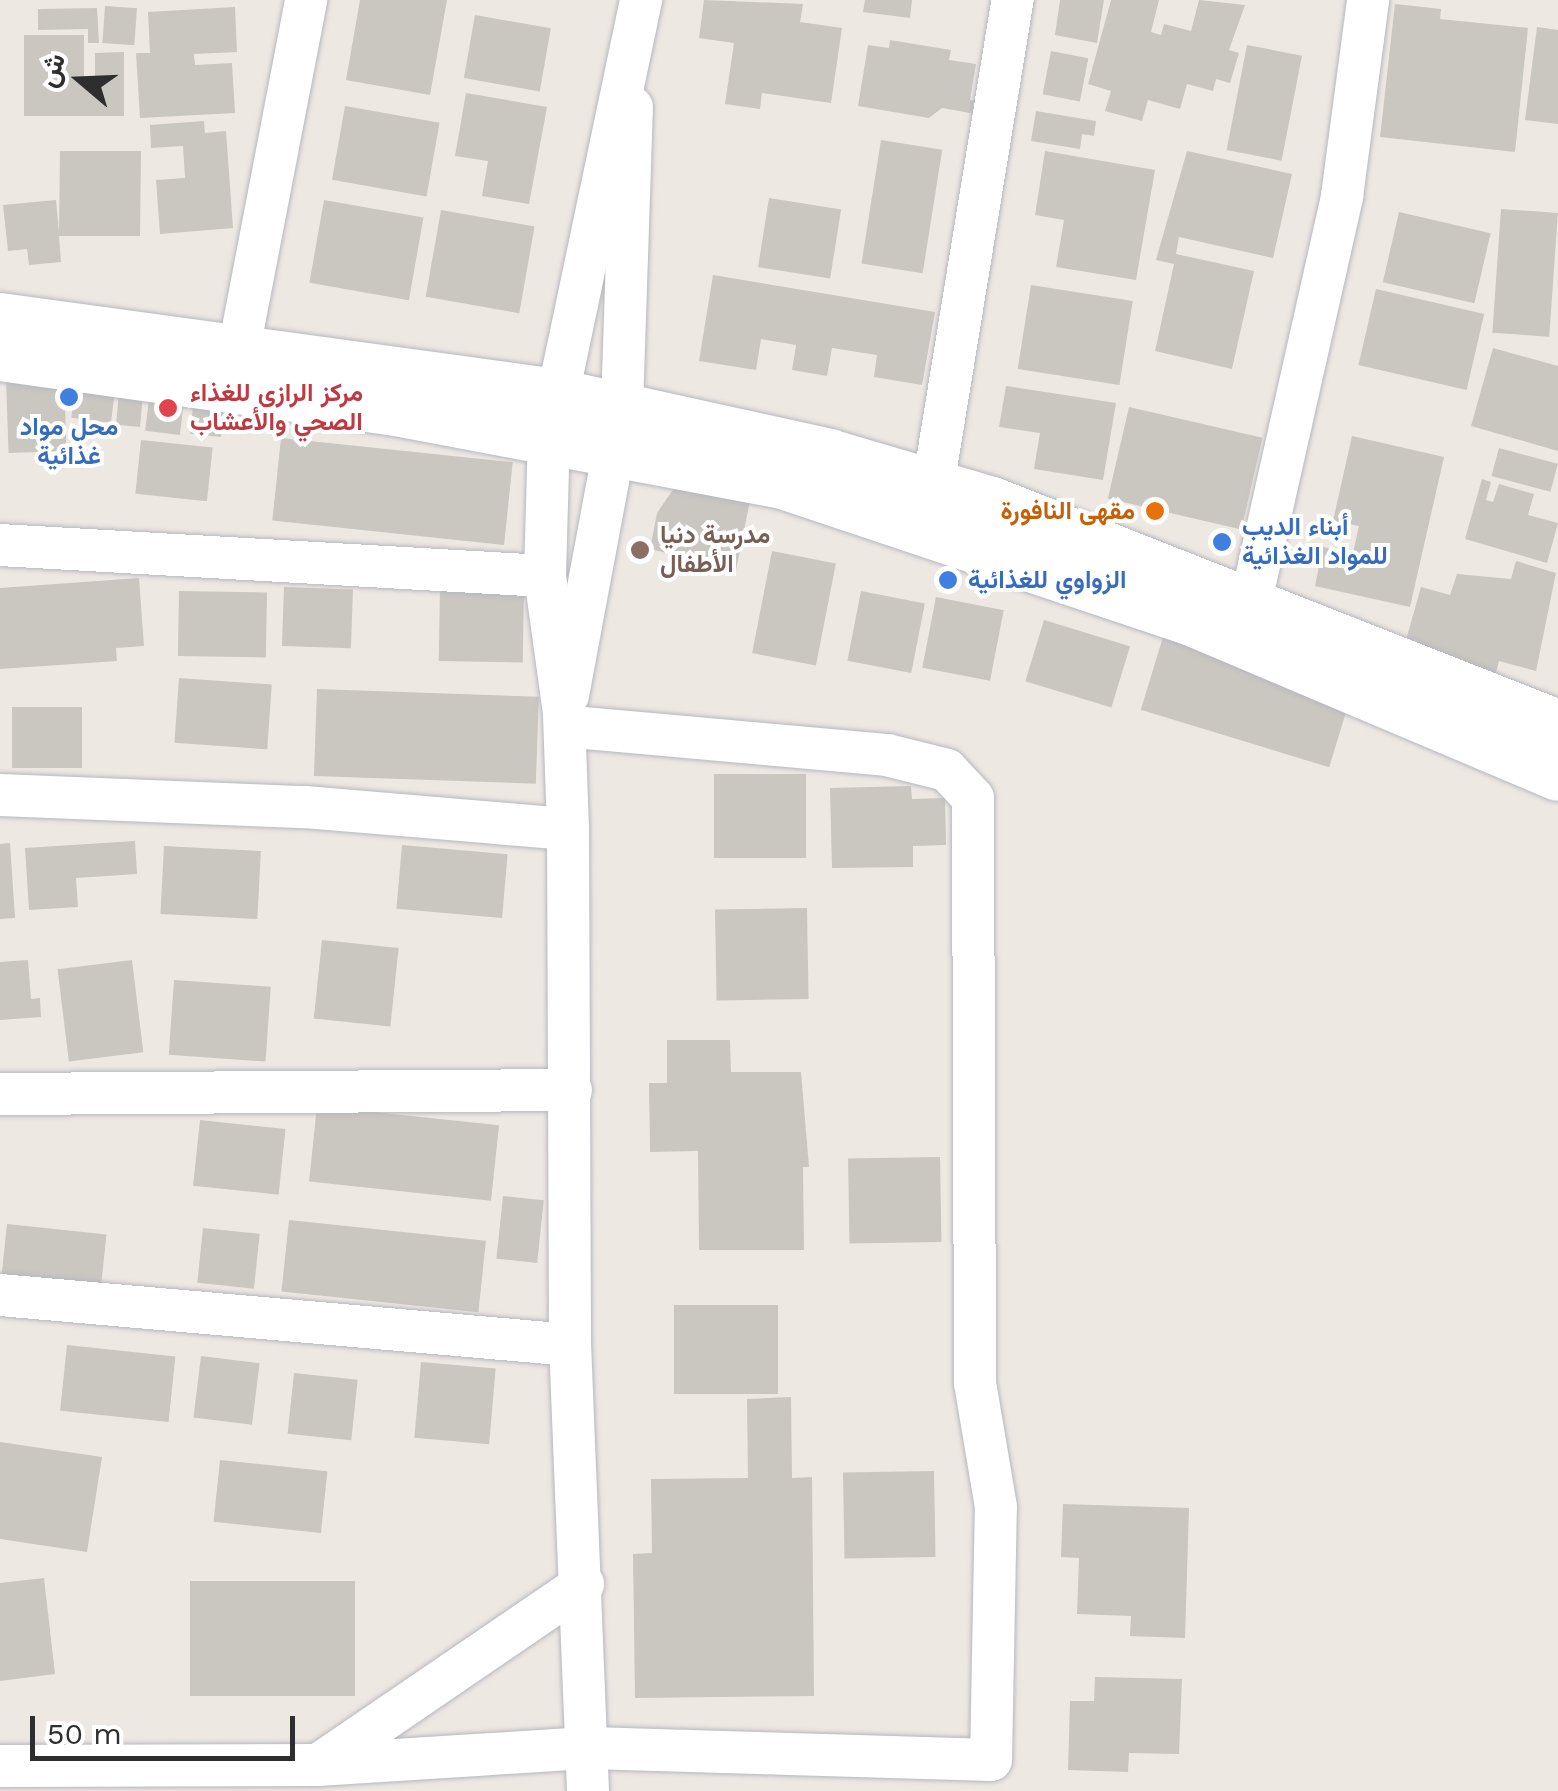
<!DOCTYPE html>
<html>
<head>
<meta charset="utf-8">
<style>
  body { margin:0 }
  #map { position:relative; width:1558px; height:1791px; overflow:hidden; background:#eee8e2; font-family:"Work Sans",Vazirmatn,sans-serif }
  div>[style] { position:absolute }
  .building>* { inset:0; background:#cac6c0; transform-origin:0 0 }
  .roads { filter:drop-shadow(0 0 2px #b5b8c0) drop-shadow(0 0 2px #b5b8c0) }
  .minor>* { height:42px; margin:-21px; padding:0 21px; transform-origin:21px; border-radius:21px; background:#fff }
  .tertiary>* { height:52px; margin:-26px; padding:0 26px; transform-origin:26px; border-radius:26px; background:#fff }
  .dots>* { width:28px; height:28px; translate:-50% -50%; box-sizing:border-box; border:5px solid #fff; border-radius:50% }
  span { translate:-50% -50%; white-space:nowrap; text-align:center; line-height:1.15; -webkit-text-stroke:8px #fff; paint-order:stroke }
  .health-label { font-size:25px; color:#be3a42; font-weight:700 }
  .left { translate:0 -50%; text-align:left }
  .shop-label { font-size:25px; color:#366cbe; font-weight:700 }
  .food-label { font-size:25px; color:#c56008; font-weight:700 }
  .right { translate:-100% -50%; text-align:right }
  .education-label { font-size:25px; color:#785e54; font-weight:700 }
  .north { position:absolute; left:30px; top:30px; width:100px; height:100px; -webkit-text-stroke:8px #fff; paint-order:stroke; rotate:289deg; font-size:28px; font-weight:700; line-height:40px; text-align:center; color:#2e2e2e }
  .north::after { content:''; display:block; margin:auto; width:35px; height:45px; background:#2e2e2e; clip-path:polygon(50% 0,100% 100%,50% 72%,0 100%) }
  .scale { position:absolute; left:30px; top:1716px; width:265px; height:45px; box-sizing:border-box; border:5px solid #2e2e2e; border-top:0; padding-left:12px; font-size:30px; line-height:35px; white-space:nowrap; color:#2e2e2e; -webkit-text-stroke:8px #fff; paint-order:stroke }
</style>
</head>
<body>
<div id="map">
  <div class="building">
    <div style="clip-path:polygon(360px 0,447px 0,430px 95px,346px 80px)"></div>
    <div style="clip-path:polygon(704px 0,803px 4px,800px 22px,842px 28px,831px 103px,762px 93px,760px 109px,725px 104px,734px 43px,699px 38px)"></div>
    <div style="clip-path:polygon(865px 0,912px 0,910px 18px,863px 12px)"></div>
    <div style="clip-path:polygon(1060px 0,1104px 0,1097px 43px,1055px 35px)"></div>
    <div style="clip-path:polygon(1111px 0,1159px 0,1151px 32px,1161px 35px,1164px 24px,1191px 31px,1199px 0,1245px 5px,1229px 50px,1239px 53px,1230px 83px,1216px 79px,1213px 91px,1187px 84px,1180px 109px,1148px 100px,1142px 121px,1105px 111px,1111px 91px,1088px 84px)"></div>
    <div style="clip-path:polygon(1395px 4px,1441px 9px,1440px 19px,1528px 28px,1515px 152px,1380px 137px)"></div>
    <div style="left:105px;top:6px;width:32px;height:37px;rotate:4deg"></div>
    <div style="clip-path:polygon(235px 7px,237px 52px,194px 54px,195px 65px,232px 63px,235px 113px,140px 118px,136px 53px,150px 53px,148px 12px)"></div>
    <div style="clip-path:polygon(97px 8px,99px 43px,88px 43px,88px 29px,38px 30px,38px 9px)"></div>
    <div style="left:475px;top:15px;width:77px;height:64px;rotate:10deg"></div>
    <div style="clip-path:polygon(1537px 27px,1558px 30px,1558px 124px,1525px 120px)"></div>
    <div style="clip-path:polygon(24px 35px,84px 35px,84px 77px,95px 77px,95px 53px,124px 52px,124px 116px,24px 116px)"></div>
    <div style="clip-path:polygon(890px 40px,951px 50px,949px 60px,976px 64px,970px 100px,990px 103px,987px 116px,942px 108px,929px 118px,858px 106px,868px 45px,889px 48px)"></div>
    <div style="left:1247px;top:45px;width:56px;height:107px;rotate:11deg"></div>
    <div style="left:1051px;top:51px;width:38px;height:44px;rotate:11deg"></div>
    <div style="clip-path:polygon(466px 93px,547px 107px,529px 204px,482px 196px,488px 161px,455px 156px)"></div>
    <div style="left:345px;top:106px;width:96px;height:75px;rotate:10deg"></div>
    <div style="clip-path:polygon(1036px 111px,1096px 121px,1094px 136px,1082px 134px,1080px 149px,1031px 141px)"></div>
    <div style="clip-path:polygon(204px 121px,205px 133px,226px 131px,233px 228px,160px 234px,156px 180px,185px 178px,183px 146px,151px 148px,150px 125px)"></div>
    <div style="left:881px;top:140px;width:62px;height:125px;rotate:9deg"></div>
    <div style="clip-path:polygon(60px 151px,141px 151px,140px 236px,59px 236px,61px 262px,29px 265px,27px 249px,8px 251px,3px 205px,56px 200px,59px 232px)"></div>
    <div style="clip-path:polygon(1045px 151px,1155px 170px,1136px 280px,1056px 267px,1064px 220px,1035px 215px)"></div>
    <div style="clip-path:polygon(1187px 151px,1292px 174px,1273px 258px,1179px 237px,1176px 254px,1254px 271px,1232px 369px,1155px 351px,1174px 264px,1156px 260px)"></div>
    <div style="left:769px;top:198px;width:73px;height:70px;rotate:9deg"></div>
    <div style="left:324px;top:200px;width:101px;height:84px;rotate:10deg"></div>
    <div style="left:1501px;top:209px;width:57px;height:124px;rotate:4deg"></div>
    <div style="left:441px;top:210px;width:95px;height:88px;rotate:10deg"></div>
    <div style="left:1399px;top:212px;width:94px;height:72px;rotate:13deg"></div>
    <div style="clip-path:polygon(713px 275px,935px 312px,922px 385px,874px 377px,877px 355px,832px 348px,827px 376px,792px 370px,796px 345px,761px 339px,756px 370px,699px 361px)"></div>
    <div style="left:1031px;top:285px;width:103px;height:85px;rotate:9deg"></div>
    <div style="left:1376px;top:289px;width:111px;height:78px;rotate:13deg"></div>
    <div style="clip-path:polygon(1493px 348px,1558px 366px,1558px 451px,1471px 426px)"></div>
    <div style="left:64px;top:378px;width:73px;height:58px;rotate:88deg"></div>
    <div style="clip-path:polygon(1006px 386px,1116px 403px,1103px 480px,1034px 469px,1040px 433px,999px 427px)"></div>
    <div style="left:75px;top:387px;width:40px;height:31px;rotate:7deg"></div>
    <div style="left:150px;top:391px;width:35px;height:40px;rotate:7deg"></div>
    <div style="left:119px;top:392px;width:24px;height:33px;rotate:5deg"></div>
    <div style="left:194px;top:397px;width:31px;height:37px;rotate:6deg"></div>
    <div style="left:1129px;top:407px;width:137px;height:94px;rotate:13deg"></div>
    <div style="clip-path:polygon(1352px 436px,1444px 457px,1410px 607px,1315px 586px,1323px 547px,1353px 553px,1359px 526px,1333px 521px)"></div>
    <div style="left:281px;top:438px;width:233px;height:83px;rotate:6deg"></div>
    <div style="left:141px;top:440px;width:72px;height:54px;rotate:6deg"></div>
    <div style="left:1499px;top:448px;width:61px;height:29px;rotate:15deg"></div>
    <div style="clip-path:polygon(1482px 479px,1491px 482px,1486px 500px,1493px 502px,1499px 484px,1534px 494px,1528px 515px,1558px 523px,1547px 563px,1465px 539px)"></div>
    <div style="clip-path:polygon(674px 488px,751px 496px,736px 570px,650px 549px,657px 513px)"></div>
    <div style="left:772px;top:551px;width:65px;height:104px;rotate:11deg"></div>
    <div style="clip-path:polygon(1516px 561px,1556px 573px,1536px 671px,1499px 661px,1494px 680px,1402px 654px,1421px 587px,1450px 595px,1457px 574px,1511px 579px)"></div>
    <div style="clip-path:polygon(139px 578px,144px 646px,116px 648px,117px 661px,0 669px,0 588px)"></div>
    <div style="left:284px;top:587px;width:69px;height:59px;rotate:2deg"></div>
    <div style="left:440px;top:589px;width:84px;height:72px;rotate:1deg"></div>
    <div style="left:179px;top:591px;width:88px;height:65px;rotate:1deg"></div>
    <div style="left:861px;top:591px;width:65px;height:71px;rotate:11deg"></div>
    <div style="left:936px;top:597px;width:69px;height:72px;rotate:11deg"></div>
    <div style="left:1044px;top:620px;width:90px;height:64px;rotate:17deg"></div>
    <div style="left:1163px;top:637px;width:197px;height:76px;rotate:17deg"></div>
    <div style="left:179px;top:678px;width:93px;height:65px;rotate:4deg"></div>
    <div style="left:317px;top:689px;width:222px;height:87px;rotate:2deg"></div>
    <div style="left:82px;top:707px;width:61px;height:70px;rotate:90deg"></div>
    <div style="left:806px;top:774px;width:84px;height:92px;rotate:90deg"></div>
    <div style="clip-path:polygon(911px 786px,912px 799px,945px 798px,946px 845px,913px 846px,913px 867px,832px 868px,830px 788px)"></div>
    <div style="clip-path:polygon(135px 841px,137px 874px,76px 878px,78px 907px,29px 910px,25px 848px)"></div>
    <div style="clip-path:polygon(10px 843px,15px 918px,0 919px,0 844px)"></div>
    <div style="left:402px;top:845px;width:106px;height:64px;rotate:5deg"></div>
    <div style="left:164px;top:846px;width:97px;height:68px;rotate:3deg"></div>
    <div style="left:807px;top:908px;width:91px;height:92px;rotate:89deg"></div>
    <div style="left:322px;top:940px;width:77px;height:79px;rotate:6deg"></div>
    <div style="clip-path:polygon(28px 960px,31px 999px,40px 998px,41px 1017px,0 1020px,0 962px)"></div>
    <div style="left:132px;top:960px;width:93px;height:75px;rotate:83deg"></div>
    <div style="left:174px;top:980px;width:97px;height:75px;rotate:4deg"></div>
    <div style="clip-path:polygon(667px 1040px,730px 1040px,731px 1072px,801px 1072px,809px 1167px,803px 1167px,804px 1250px,699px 1250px,698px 1151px,650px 1152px,649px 1083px,667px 1083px)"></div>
    <div style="left:317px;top:1106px;width:183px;height:76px;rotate:6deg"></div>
    <div style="left:200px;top:1120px;width:86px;height:66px;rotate:6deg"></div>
    <div style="left:940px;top:1157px;width:85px;height:92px;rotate:89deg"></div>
    <div style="left:503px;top:1196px;width:41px;height:63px;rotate:6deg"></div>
    <div style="left:289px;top:1220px;width:198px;height:72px;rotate:6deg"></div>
    <div style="left:7px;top:1224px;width:100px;height:54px;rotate:6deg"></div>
    <div style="left:203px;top:1228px;width:57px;height:55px;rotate:6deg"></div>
    <div style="left:778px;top:1305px;width:89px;height:104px;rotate:90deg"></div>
    <div style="left:67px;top:1345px;width:109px;height:66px;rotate:6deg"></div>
    <div style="left:201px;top:1356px;width:59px;height:62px;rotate:7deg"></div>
    <div style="left:421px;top:1362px;width:75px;height:76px;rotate:5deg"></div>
    <div style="left:294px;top:1373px;width:64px;height:61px;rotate:6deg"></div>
    <div style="clip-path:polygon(791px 1397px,792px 1478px,812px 1477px,814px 1696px,635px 1698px,633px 1554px,652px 1553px,651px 1479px,748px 1478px,747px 1399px)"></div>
    <div style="clip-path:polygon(0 1442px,102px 1457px,87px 1552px,0 1539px)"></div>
    <div style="left:220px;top:1460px;width:108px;height:62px;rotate:6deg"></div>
    <div style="left:934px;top:1471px;width:86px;height:91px;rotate:89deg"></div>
    <div style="clip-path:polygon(1063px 1504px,1189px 1508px,1185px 1638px,1130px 1636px,1131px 1616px,1077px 1614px,1079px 1558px,1061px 1557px)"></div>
    <div style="clip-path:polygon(44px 1578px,55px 1674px,0 1681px,0 1583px)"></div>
    <div style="left:190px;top:1581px;width:165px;height:115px"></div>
    <div style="clip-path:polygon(1095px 1677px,1182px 1679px,1179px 1754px,1129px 1753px,1128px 1772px,1068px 1770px,1070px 1701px,1094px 1701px)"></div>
  </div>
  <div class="roads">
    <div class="minor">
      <div style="left:239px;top:349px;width:355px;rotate:-79.1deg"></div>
      <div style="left:933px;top:486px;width:493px;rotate:-80.7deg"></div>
      <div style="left:0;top:545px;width:546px;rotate:3.26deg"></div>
      <div style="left:1251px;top:601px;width:415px;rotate:-77.3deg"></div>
      <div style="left:1342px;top:196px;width:198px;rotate:-82.4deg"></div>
      <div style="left:568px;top:695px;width:293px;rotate:-79.4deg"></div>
      <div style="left:622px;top:407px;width:300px;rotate:-88.1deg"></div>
      <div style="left:0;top:795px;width:305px;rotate:2.3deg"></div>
      <div style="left:305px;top:807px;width:264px;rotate:4.8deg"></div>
      <div style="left:0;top:1094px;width:571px;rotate:-0.4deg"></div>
      <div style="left:0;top:1295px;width:572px;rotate:5.01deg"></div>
      <div style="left:318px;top:1765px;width:321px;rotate:-34.3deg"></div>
      <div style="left:0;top:1766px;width:317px;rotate:-0.2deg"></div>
      <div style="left:317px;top:1765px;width:274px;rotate:-3.6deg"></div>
      <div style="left:590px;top:1748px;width:401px;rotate:1.7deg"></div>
      <div style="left:991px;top:1760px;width:253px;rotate:-88.9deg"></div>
      <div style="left:996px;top:1507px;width:126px;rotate:-99.6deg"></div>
      <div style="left:975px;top:1383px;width:585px;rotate:-90.2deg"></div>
      <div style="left:973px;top:798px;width:38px;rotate:-133deg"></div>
      <div style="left:947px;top:770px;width:62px;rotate:-166deg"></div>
      <div style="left:887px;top:755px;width:323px;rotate:-174.9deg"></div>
      <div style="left:588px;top:1791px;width:446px;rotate:-92.3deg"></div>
      <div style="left:570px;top:1345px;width:516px;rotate:-90.22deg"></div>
      <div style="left:568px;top:829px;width:116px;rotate:-92deg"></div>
      <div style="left:564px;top:713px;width:138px;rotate:-97.9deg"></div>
      <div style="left:545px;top:576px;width:139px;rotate:-88.4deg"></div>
      <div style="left:549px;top:437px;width:447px;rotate:-78.1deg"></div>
    </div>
    <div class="tertiary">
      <div style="left:0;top:319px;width:562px;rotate:7.77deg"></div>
      <div style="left:557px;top:395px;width:279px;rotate:12.4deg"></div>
      <div style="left:829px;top:455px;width:170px;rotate:16.4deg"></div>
      <div style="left:992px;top:503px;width:608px;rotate:21.5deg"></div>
      <div style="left:0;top:355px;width:400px;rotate:7.9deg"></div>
      <div style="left:396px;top:410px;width:397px;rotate:10.7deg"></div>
      <div style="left:786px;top:484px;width:423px;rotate:18.5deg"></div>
      <div style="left:1187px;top:618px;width:403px;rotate:22.9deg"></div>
    </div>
  </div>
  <div class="dots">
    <div style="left:69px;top:397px;background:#3f7fe0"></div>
    <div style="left:168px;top:408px;background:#e0444e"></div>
    <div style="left:1155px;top:511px;background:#e8710a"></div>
    <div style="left:1222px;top:542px;background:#3f7fe0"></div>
    <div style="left:640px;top:550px;background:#8d6e63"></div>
    <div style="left:948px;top:580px;background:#3f7fe0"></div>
  </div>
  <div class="health-label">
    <span class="left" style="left:190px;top:408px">مركز الرازي للغذاء<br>الصحي والأعشاب</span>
  </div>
  <div class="shop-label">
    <span style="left:69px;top:442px">محل مواد<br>غذائية</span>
    <span class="left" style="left:1242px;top:542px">أبناء الديب<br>للمواد الغذائية</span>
    <span class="left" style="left:968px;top:580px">الزواوي للغذائية</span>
  </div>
  <div class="food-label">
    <span class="right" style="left:1135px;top:511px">مقهى النافورة</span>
  </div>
  <div class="education-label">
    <span class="left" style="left:660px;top:550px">مدرسة دنيا<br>الأطفال</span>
  </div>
  <div class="north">ش</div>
  <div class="scale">50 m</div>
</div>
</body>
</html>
